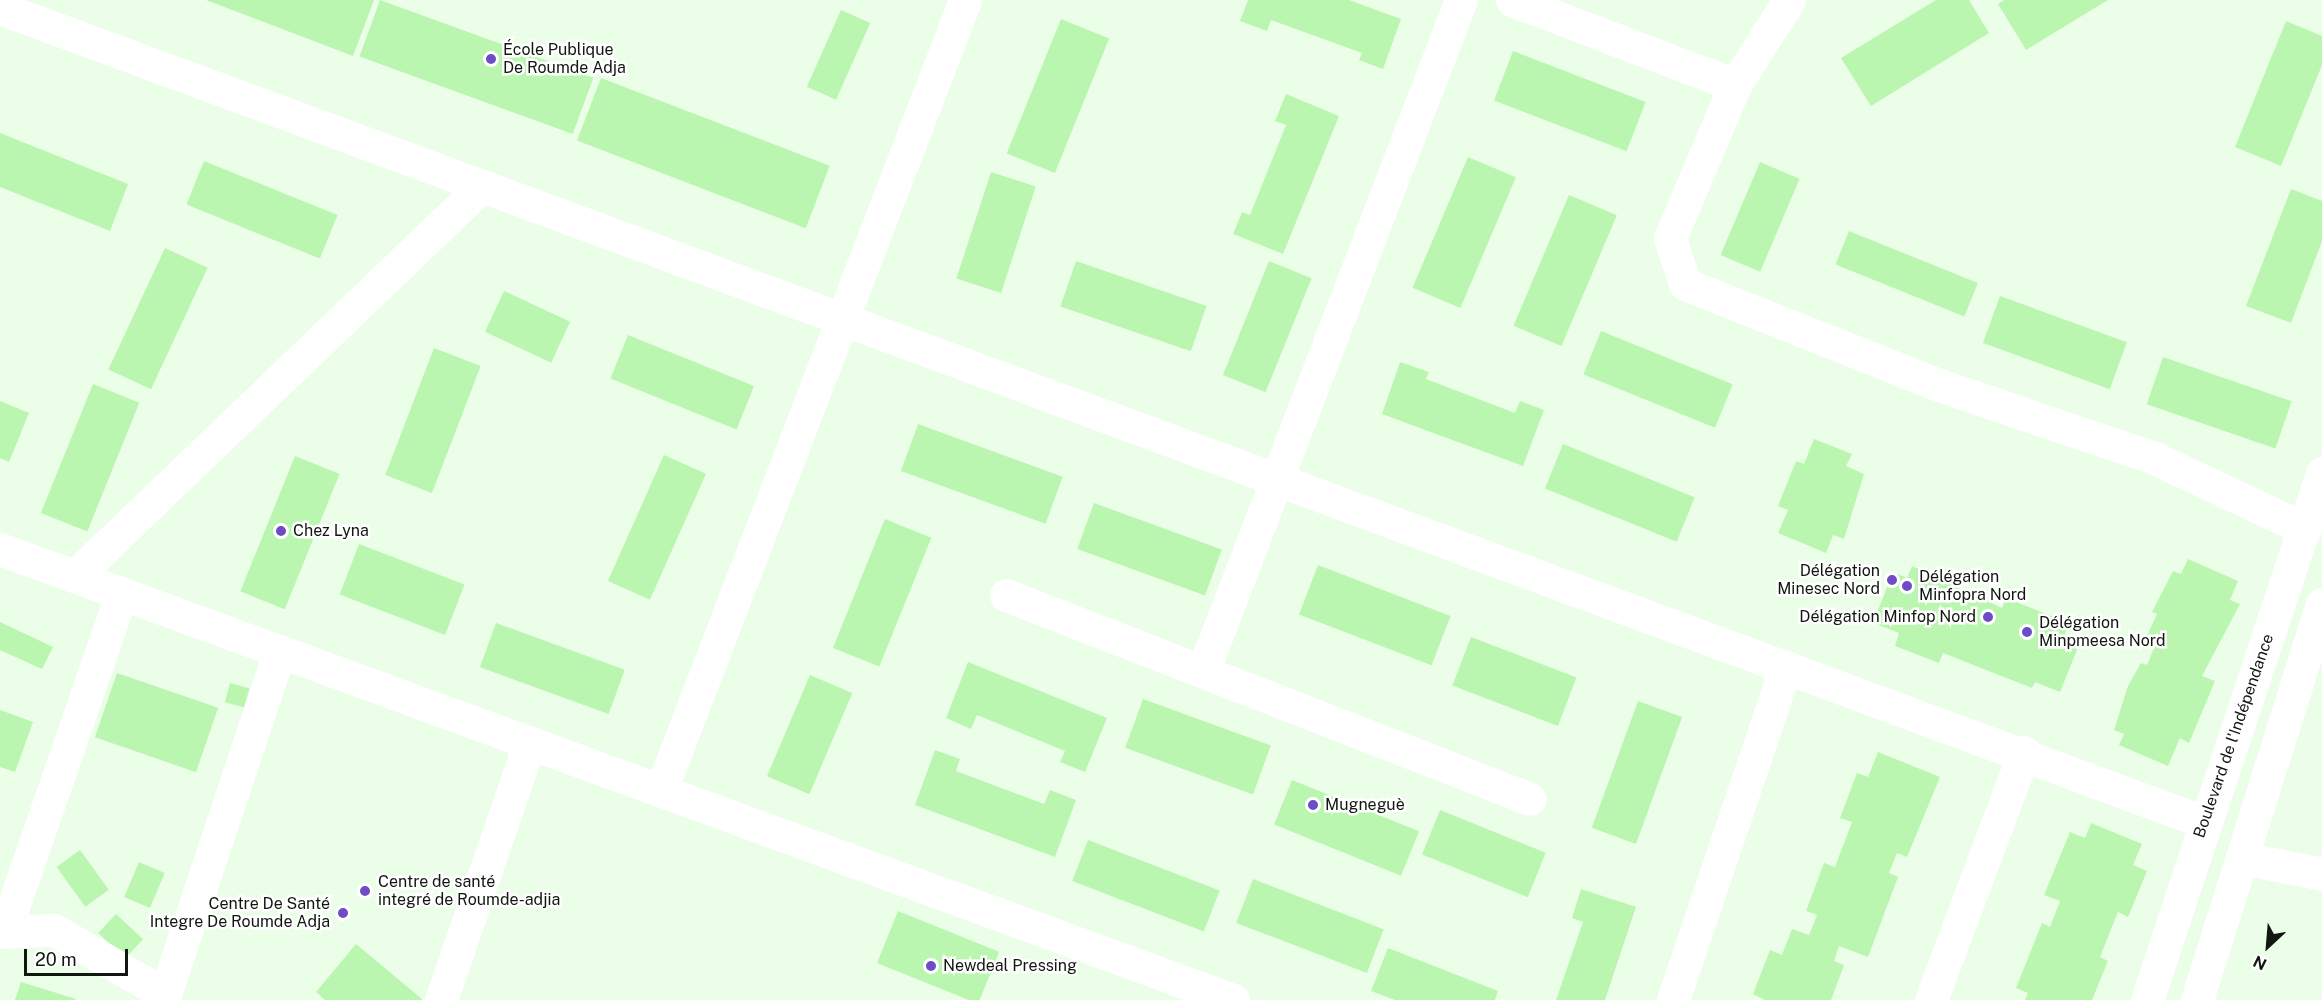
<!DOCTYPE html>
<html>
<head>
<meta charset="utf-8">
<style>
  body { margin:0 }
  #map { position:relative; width:2322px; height:1000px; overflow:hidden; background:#ebfee8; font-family:"Public Sans",sans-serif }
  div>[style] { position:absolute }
  .building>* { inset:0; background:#baf6b0; transform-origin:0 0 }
  .minor>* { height:33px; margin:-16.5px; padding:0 16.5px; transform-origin:16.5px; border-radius:16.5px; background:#fff }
  .secondary>* { height:33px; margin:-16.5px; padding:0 16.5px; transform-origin:16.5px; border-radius:16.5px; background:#fff }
  .dots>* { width:16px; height:16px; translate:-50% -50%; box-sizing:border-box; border:3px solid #fff; border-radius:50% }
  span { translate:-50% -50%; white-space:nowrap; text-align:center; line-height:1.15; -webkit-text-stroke:5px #fff; paint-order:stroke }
  .poi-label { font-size:16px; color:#111710 }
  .left { translate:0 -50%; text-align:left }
  .right { translate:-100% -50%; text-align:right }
  .street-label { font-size:16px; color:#111710 }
  .north { position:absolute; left:2238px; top:916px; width:60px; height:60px; -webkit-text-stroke:4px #fff; paint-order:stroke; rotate:206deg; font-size:16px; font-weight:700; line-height:24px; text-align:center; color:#111710 }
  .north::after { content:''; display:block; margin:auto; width:21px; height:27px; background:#111710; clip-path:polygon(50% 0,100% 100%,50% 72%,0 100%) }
  .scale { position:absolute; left:24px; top:949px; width:104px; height:27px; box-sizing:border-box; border:3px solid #111710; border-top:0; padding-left:8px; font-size:18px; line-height:21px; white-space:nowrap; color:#111710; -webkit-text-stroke:4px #fff; paint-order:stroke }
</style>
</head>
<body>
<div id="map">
  <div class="building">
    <div style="clip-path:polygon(206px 0,374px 0,353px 56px)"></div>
    <div style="left:380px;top:0;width:227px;height:60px;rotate:20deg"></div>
    <div style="clip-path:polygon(1248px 0,1349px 0,1401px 19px,1383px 69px,1359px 60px,1362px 53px,1271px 20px,1267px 31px,1240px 21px)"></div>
    <div style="clip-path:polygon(1936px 0,1969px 0,1989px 33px,1871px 106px,1841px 58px)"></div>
    <div style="clip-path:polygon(2004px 0,2108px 0,2026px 50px,1998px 4px)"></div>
    <div style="left:841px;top:10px;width:32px;height:84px;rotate:24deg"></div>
    <div style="left:1061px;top:19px;width:52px;height:145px;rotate:22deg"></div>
    <div style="clip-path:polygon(2286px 21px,2322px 36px,2322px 65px,2281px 166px,2235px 147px)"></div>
    <div style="left:1513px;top:51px;width:142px;height:53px;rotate:21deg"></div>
    <div style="left:601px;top:78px;width:245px;height:67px;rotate:21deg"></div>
    <div style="clip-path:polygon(1286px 94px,1339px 116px,1283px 254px,1233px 234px,1242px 212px,1250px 215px,1286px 125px,1275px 121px)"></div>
    <div style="clip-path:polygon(0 133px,128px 184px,110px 231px,0 187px)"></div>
    <div style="left:1468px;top:157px;width:52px;height:142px;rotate:23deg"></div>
    <div style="left:204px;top:161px;width:144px;height:47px;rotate:22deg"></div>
    <div style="left:1760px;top:162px;width:43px;height:101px;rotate:23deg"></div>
    <div style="left:991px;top:172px;width:47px;height:112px;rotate:18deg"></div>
    <div style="clip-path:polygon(2291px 189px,2322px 201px,2322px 241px,2291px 323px,2246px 306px)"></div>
    <div style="left:1569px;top:195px;width:52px;height:142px;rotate:23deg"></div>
    <div style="left:1849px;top:231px;width:139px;height:36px;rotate:22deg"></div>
    <div style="left:165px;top:248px;width:47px;height:134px;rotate:25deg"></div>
    <div style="left:1076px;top:261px;width:138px;height:48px;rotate:19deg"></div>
    <div style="left:1269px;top:261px;width:46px;height:123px;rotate:22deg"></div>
    <div style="left:504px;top:291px;width:73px;height:45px;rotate:25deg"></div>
    <div style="left:2000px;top:296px;width:135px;height:50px;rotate:20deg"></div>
    <div style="left:1601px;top:331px;width:142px;height:47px;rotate:22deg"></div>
    <div style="left:628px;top:335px;width:136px;height:47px;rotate:22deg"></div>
    <div style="left:434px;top:348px;width:50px;height:136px;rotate:21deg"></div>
    <div style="left:2163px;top:357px;width:136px;height:50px;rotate:19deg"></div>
    <div style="clip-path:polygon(1400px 362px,1429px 372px,1426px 379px,1515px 413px,1520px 401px,1544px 410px,1523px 466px,1382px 414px)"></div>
    <div style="left:93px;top:384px;width:50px;height:139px;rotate:22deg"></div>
    <div style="clip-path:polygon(0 401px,29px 413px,9px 462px,0 458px)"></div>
    <div style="left:918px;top:424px;width:154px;height:50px;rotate:20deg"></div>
    <div style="clip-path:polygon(1814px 439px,1852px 454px,1846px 466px,1864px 474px,1844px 539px,1833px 535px,1826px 553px,1778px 533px,1788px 510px,1778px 506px,1796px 461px,1804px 464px)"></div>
    <div style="left:1563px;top:444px;width:142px;height:48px;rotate:22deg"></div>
    <div style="left:664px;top:455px;width:46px;height:138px;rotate:24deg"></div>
    <div style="left:295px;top:456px;width:48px;height:146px;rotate:22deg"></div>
    <div style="left:1094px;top:503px;width:136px;height:49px;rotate:20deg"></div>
    <div style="left:885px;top:519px;width:50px;height:139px;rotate:22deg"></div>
    <div style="left:359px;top:544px;width:113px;height:54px;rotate:21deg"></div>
    <div style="clip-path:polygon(2188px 559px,2238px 581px,2230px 600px,2240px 604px,2202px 676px,2215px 681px,2189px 743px,2180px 738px,2168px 766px,2119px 745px,2124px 734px,2114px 730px,2128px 686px,2141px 663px,2147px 665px,2156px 643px,2146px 638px,2157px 614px,2152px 612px,2173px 571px,2181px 574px)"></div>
    <div style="left:1318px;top:565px;width:142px;height:53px;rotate:21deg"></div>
    <div style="clip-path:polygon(1912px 566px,2002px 608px,2006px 598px,2069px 623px,2065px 634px,2081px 640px,2060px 692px,2035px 682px,2032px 688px,1943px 653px,1939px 663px,1895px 646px,1899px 633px,1873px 623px,1893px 572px,1907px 578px)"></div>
    <div style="clip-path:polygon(0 622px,53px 647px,42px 669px,0 650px)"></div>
    <div style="left:496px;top:623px;width:137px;height:47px;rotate:20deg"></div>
    <div style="left:1471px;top:637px;width:113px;height:52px;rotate:21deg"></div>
    <div style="clip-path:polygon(968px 662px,1107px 718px,1085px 772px,1060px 762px,1065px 751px,977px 715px,971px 729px,946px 718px)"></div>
    <div style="left:117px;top:673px;width:107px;height:68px;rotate:19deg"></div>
    <div style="left:810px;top:675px;width:46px;height:110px;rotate:23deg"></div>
    <div style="left:230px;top:683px;width:20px;height:20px;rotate:15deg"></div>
    <div style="left:1143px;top:699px;width:136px;height:52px;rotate:20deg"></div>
    <div style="left:1638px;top:701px;width:47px;height:135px;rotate:20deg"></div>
    <div style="clip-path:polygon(0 710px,33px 722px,15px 772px,0 767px)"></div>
    <div style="clip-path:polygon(935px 750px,960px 759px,956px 771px,1044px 804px,1050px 790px,1076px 800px,1055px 857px,915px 805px)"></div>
    <div style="clip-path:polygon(1878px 752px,1940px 777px,1907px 857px,1897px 853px,1889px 873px,1898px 877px,1868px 957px,1839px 946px,1834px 961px,1844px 965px,1831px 1000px,1765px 1000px,1753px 994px,1770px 950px,1782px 955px,1792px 929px,1809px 935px,1817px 915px,1806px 911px,1824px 863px,1835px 867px,1852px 822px,1840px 818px,1857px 773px,1868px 777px)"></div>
    <div style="left:1292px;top:780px;width:137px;height:48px;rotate:22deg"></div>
    <div style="left:1440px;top:810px;width:114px;height:48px;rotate:22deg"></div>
    <div style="clip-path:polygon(2091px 823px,2142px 844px,2133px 865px,2147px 871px,2128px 917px,2118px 912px,2100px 957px,2108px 961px,2092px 1000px,2025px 1000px,2028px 993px,2016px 988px,2042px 923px,2050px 927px,2060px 901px,2044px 895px,2070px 832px,2085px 838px)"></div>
    <div style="left:1088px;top:840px;width:141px;height:44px;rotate:21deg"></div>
    <div style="left:80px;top:850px;width:49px;height:29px;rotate:54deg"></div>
    <div style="left:139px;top:862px;width:28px;height:38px;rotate:23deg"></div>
    <div style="left:1253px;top:879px;width:140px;height:47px;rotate:21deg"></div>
    <div style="clip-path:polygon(1581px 889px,1636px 907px,1605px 1000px,1556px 1000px,1583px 922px,1572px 918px)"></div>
    <div style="left:898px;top:911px;width:109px;height:56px;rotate:22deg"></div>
    <div style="left:116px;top:914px;width:37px;height:26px;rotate:43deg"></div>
    <div style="clip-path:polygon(356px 944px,422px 999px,421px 1000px,325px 1000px,316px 992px)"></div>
    <div style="clip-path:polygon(1388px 948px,1498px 991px,1495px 1000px,1395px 1000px,1371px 991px)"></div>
    <div style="clip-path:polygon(21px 982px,76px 999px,76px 1000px,15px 1000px)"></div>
  </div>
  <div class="minor">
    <div style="left:1512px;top:0;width:239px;rotate:20.9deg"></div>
    <div style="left:1789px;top:0;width:101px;rotate:122.4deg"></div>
    <div style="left:1735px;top:85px;width:166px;rotate:113deg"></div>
    <div style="left:1670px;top:238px;width:48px;rotate:71.9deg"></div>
    <div style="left:1685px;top:284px;width:273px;rotate:21.7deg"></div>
    <div style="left:1939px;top:385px;width:225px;rotate:18.7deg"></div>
    <div style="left:2152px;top:457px;width:169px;rotate:25.2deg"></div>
    <div style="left:0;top:8px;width:2350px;rotate:20.27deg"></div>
    <div style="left:0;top:549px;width:1313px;rotate:20.09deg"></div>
    <div style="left:75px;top:576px;width:564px;rotate:-43.78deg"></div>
    <div style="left:1006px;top:595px;width:562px;rotate:21.27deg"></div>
    <div style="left:1203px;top:671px;width:719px;rotate:-68.97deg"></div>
    <div style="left:661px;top:790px;width:846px;rotate:-68.95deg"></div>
    <div style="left:2242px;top:858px;width:82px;rotate:11.3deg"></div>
    <div style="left:5px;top:930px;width:357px;rotate:-70.9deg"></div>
    <div style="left:0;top:932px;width:54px;rotate:-2.1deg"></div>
    <div style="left:54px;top:930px;width:129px;rotate:30.1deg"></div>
    <div style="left:163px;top:1000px;width:368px;rotate:-71.5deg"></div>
    <div style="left:441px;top:1000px;width:273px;rotate:-71deg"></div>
    <div style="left:1673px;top:1000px;width:352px;rotate:-71.3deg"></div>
    <div style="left:1931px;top:1000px;width:265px;rotate:-69.4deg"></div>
  </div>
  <div class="secondary">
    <div style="left:2147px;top:1000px;width:555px;rotate:-71.63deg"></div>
    <div style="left:2197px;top:1000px;width:415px;rotate:-72.5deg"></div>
  </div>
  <div class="dots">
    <div style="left:491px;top:59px;background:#6d4cc5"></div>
    <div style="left:281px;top:531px;background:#6d4cc5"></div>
    <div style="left:1892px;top:580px;background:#6d4cc5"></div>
    <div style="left:1907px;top:586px;background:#6d4cc5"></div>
    <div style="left:1988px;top:617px;background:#6d4cc5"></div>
    <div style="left:2027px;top:632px;background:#6d4cc5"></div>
    <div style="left:1313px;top:805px;background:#6d4cc5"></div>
    <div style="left:365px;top:891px;background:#6d4cc5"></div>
    <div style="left:343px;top:913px;background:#6d4cc5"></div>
    <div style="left:931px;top:966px;background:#6d4cc5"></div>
  </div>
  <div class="poi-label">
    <span class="left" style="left:503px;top:59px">École Publique<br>De Roumde Adja</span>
    <span class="left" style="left:293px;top:531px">Chez Lyna</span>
    <span class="right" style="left:1880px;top:580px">Délégation<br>Minesec Nord</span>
    <span class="left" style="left:1919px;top:586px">Délégation<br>Minfopra Nord</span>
    <span class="right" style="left:1976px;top:617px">Délégation Minfop Nord</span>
    <span class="left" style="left:2039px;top:632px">Délégation<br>Minpmeesa Nord</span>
    <span class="left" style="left:1325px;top:805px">Mugneguè</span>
    <span class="left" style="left:378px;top:891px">Centre de santé<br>integré de Roumde-adjia</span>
    <span class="right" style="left:330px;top:913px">Centre De Santé<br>Integre De Roumde Adja</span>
    <span class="left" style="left:943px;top:966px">Newdeal Pressing</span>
  </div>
  <div class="street-label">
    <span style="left:2234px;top:736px;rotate:-71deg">Boulevard de l'Indépendance</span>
  </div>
  <div class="north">N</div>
  <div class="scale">20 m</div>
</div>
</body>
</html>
